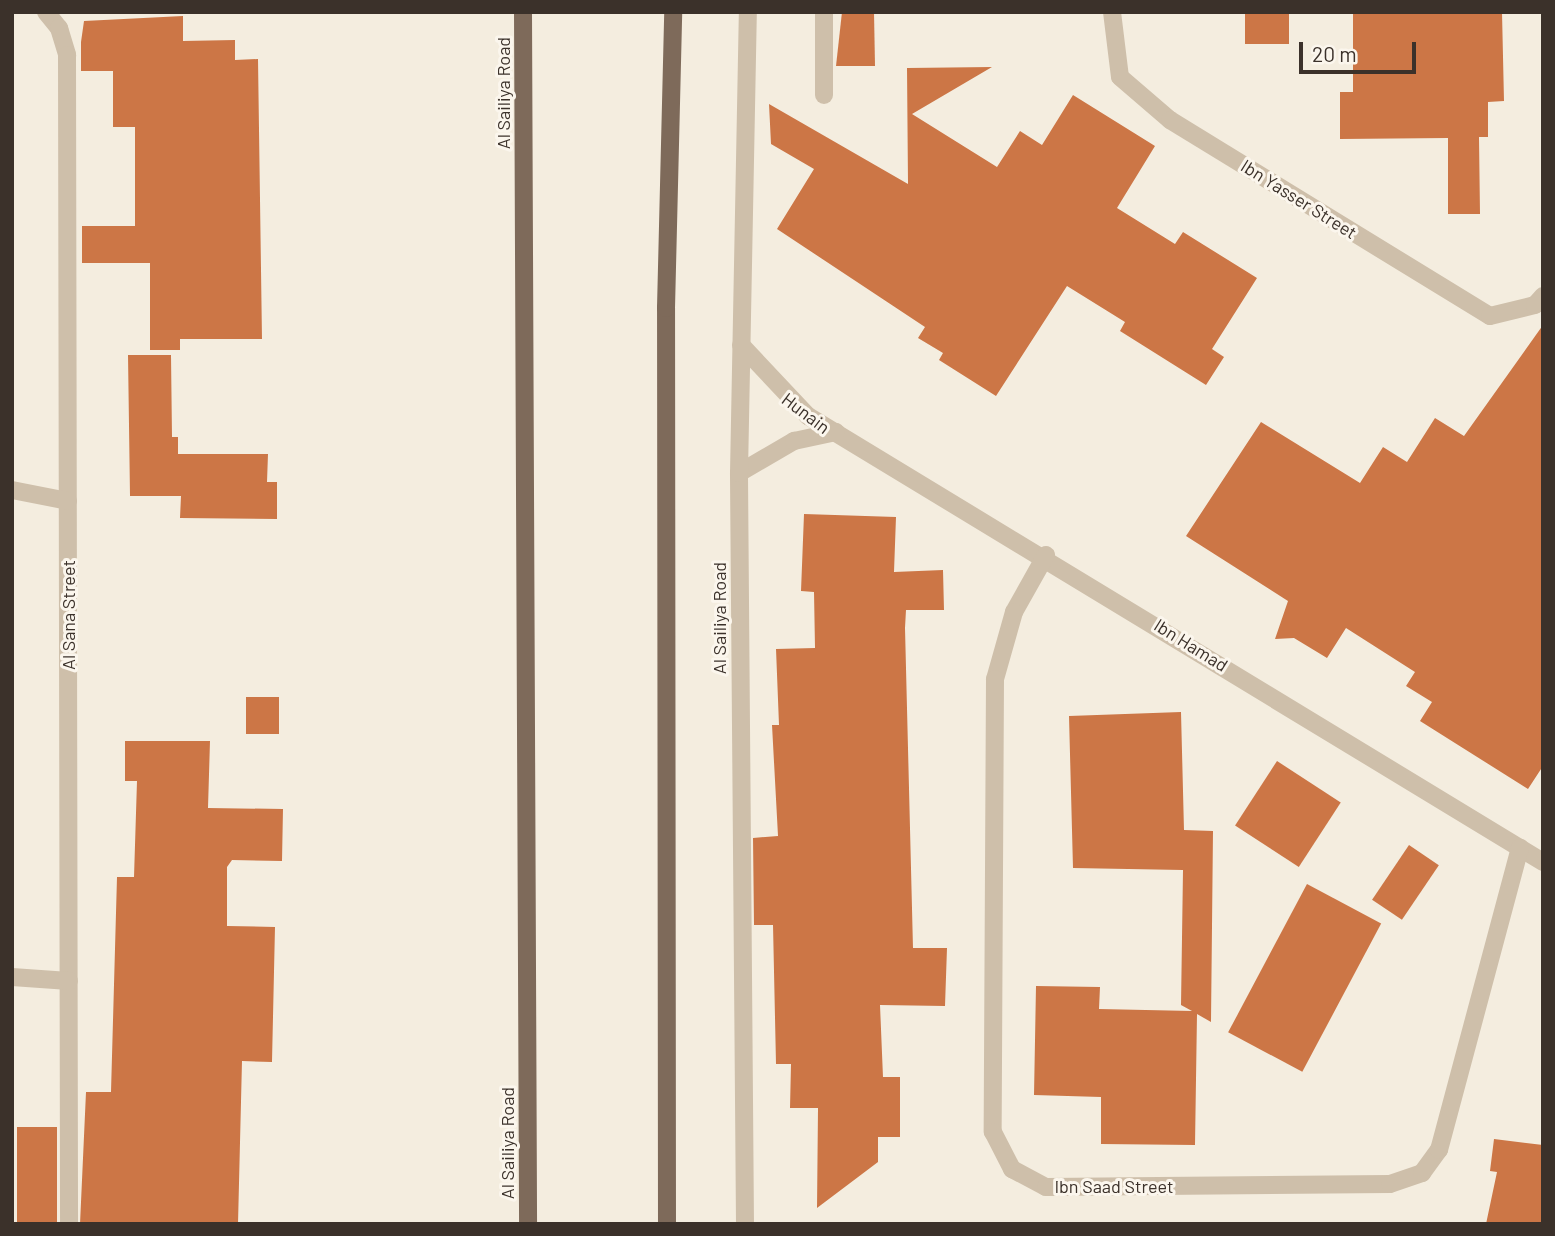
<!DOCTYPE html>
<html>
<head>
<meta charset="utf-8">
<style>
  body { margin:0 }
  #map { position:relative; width:1555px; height:1236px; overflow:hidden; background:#f4eddf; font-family:Barlow,sans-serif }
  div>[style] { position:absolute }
  .building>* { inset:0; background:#cc7646; transform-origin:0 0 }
  .minor>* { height:18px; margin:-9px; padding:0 9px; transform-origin:9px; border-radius:9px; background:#cebfaa }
  .major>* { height:18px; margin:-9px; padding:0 9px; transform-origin:9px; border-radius:9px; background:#7e6a5a }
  span { translate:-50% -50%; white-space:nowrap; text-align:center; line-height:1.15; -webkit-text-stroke:6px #fbf6ed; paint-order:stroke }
  .street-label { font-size:18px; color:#3b312a }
  .frame { position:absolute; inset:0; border:14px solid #3b312a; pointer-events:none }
  .scale { position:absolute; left:1299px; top:42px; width:117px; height:32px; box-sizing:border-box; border:4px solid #3b312a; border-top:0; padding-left:9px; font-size:21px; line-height:24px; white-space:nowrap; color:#3b312a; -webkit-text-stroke:5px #fbf6ed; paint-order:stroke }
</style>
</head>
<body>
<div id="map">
  <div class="building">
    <div style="clip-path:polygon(842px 12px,874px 12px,875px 66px,836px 66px)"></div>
    <div style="left:1245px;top:12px;width:44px;height:32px"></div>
    <div style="clip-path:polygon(1353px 12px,1502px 12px,1504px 101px,1488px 102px,1488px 137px,1479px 137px,1480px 214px,1448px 214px,1448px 138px,1340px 139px,1340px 92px,1353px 92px)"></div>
    <div style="clip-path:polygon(183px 16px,183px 41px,235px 40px,235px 60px,258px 59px,262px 339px,180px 339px,180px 350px,150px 350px,150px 263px,82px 263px,82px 226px,135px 226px,135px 127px,113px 127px,113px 71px,81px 71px,81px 42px,84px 21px)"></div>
    <div style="clip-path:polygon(992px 67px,912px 114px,997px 167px,1020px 131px,1042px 145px,1073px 95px,1155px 146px,1117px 208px,1175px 244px,1183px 232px,1257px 278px,1212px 349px,1224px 357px,1206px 385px,1120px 331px,1125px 322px,1067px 286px,996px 396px,939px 360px,943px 353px,918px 338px,925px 327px,777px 229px,814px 169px,771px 144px,769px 104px,908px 184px,907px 68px)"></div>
    <div style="clip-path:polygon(1543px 325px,1543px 766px,1528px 789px,1420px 721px,1432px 702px,1406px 686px,1415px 672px,1346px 628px,1327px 658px,1294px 638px,1275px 639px,1288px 601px,1186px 536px,1261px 422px,1360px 483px,1383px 447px,1407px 462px,1435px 418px,1464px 436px)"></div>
    <div style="clip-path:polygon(128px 355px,171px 355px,172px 437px,178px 437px,178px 454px,268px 454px,267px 482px,277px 482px,277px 519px,180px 518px,181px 496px,130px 496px)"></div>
    <div style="clip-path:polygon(804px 514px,896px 517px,894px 572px,943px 570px,944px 610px,906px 610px,905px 628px,913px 948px,947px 948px,945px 1006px,880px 1005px,883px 1077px,900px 1077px,900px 1137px,878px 1137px,878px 1162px,817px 1208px,818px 1108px,790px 1108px,791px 1064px,776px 1064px,773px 925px,754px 925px,753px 838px,778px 836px,772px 725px,779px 725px,776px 649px,815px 648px,814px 592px,801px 591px)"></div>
    <div style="left:246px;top:697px;width:33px;height:37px"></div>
    <div style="clip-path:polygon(1181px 712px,1184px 830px,1213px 831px,1211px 1022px,1197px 1014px,1195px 1145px,1101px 1144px,1101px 1097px,1034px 1095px,1036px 986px,1100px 987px,1099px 1009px,1192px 1011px,1181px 1005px,1183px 870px,1073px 868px,1069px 716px)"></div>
    <div style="clip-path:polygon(125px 741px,210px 741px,208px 808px,283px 809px,282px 861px,232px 860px,227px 867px,227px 926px,275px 927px,272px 1062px,242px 1061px,238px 1224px,80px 1224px,86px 1092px,111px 1092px,117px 877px,134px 877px,137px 781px,125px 781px)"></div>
    <div style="left:1277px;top:761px;width:76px;height:77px;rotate:33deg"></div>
    <div style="left:1409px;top:845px;width:36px;height:66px;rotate:34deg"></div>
    <div style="left:1307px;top:884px;width:84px;height:168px;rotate:28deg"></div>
    <div style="left:17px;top:1127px;width:40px;height:97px"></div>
    <div style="clip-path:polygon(1494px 1139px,1543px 1145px,1543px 1224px,1486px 1224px,1497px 1172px,1490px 1171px)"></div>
  </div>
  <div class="minor">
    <div style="left:46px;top:12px;width:21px;rotate:51deg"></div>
    <div style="left:59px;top:28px;width:28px;rotate:73deg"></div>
    <div style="left:67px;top:55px;width:1169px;rotate:89.9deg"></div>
    <div style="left:1112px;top:12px;width:65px;rotate:83deg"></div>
    <div style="left:1120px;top:77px;width:66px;rotate:40.7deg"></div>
    <div style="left:1170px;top:120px;width:375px;rotate:31.5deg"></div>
    <div style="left:1490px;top:316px;width:46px;rotate:-13.7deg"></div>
    <div style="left:1535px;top:305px;width:12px;rotate:-48deg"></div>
    <div style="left:824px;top:95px;width:83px;rotate:-90deg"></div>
    <div style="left:741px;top:345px;width:98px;rotate:46.7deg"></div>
    <div style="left:808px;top:416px;width:860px;rotate:31.25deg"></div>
    <div style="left:739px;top:473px;width:64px;rotate:-30.2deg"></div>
    <div style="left:794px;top:441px;width:43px;rotate:-12.1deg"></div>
    <div style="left:12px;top:490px;width:57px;rotate:11.1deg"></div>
    <div style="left:1046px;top:555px;width:65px;rotate:119.3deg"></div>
    <div style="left:1014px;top:612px;width:70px;rotate:105.8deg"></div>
    <div style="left:995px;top:679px;width:453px;rotate:90.3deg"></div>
    <div style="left:993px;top:1132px;width:42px;rotate:62.8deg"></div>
    <div style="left:1012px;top:1169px;width:38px;rotate:28deg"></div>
    <div style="left:1046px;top:1187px;width:344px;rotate:-0.5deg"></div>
    <div style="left:1390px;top:1184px;width:34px;rotate:-19deg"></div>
    <div style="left:1422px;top:1173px;width:29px;rotate:-54deg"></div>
    <div style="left:1439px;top:1150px;width:313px;rotate:-75deg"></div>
    <div style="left:12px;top:977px;width:57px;rotate:4deg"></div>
    <div style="left:745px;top:1224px;width:751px;rotate:-90.46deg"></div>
    <div style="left:739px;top:473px;width:461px;rotate:-88.9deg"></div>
  </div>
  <div class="major">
    <div style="left:523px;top:12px;width:1212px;rotate:89.76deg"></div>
    <div style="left:667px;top:1224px;width:916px;rotate:-90.06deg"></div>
    <div style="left:666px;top:308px;width:296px;rotate:-88.6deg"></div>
  </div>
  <div class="street-label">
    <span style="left:503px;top:93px;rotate:-90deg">Al Sailiya Road</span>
    <span style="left:1299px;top:199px;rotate:32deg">Ibn Yasser Street</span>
    <span style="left:806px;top:413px;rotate:37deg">Hunain</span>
    <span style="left:68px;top:615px;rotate:-90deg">Al Sana Street</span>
    <span style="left:719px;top:618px;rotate:-90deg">Al Sailiya Road</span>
    <span style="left:1191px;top:645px;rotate:32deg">Ibn Hamad</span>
    <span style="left:507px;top:1143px;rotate:-90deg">Al Sailiya Road</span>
    <span style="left:1114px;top:1186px">Ibn Saad Street</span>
  </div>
  <div class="frame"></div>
  <div class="scale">20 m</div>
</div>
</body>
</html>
